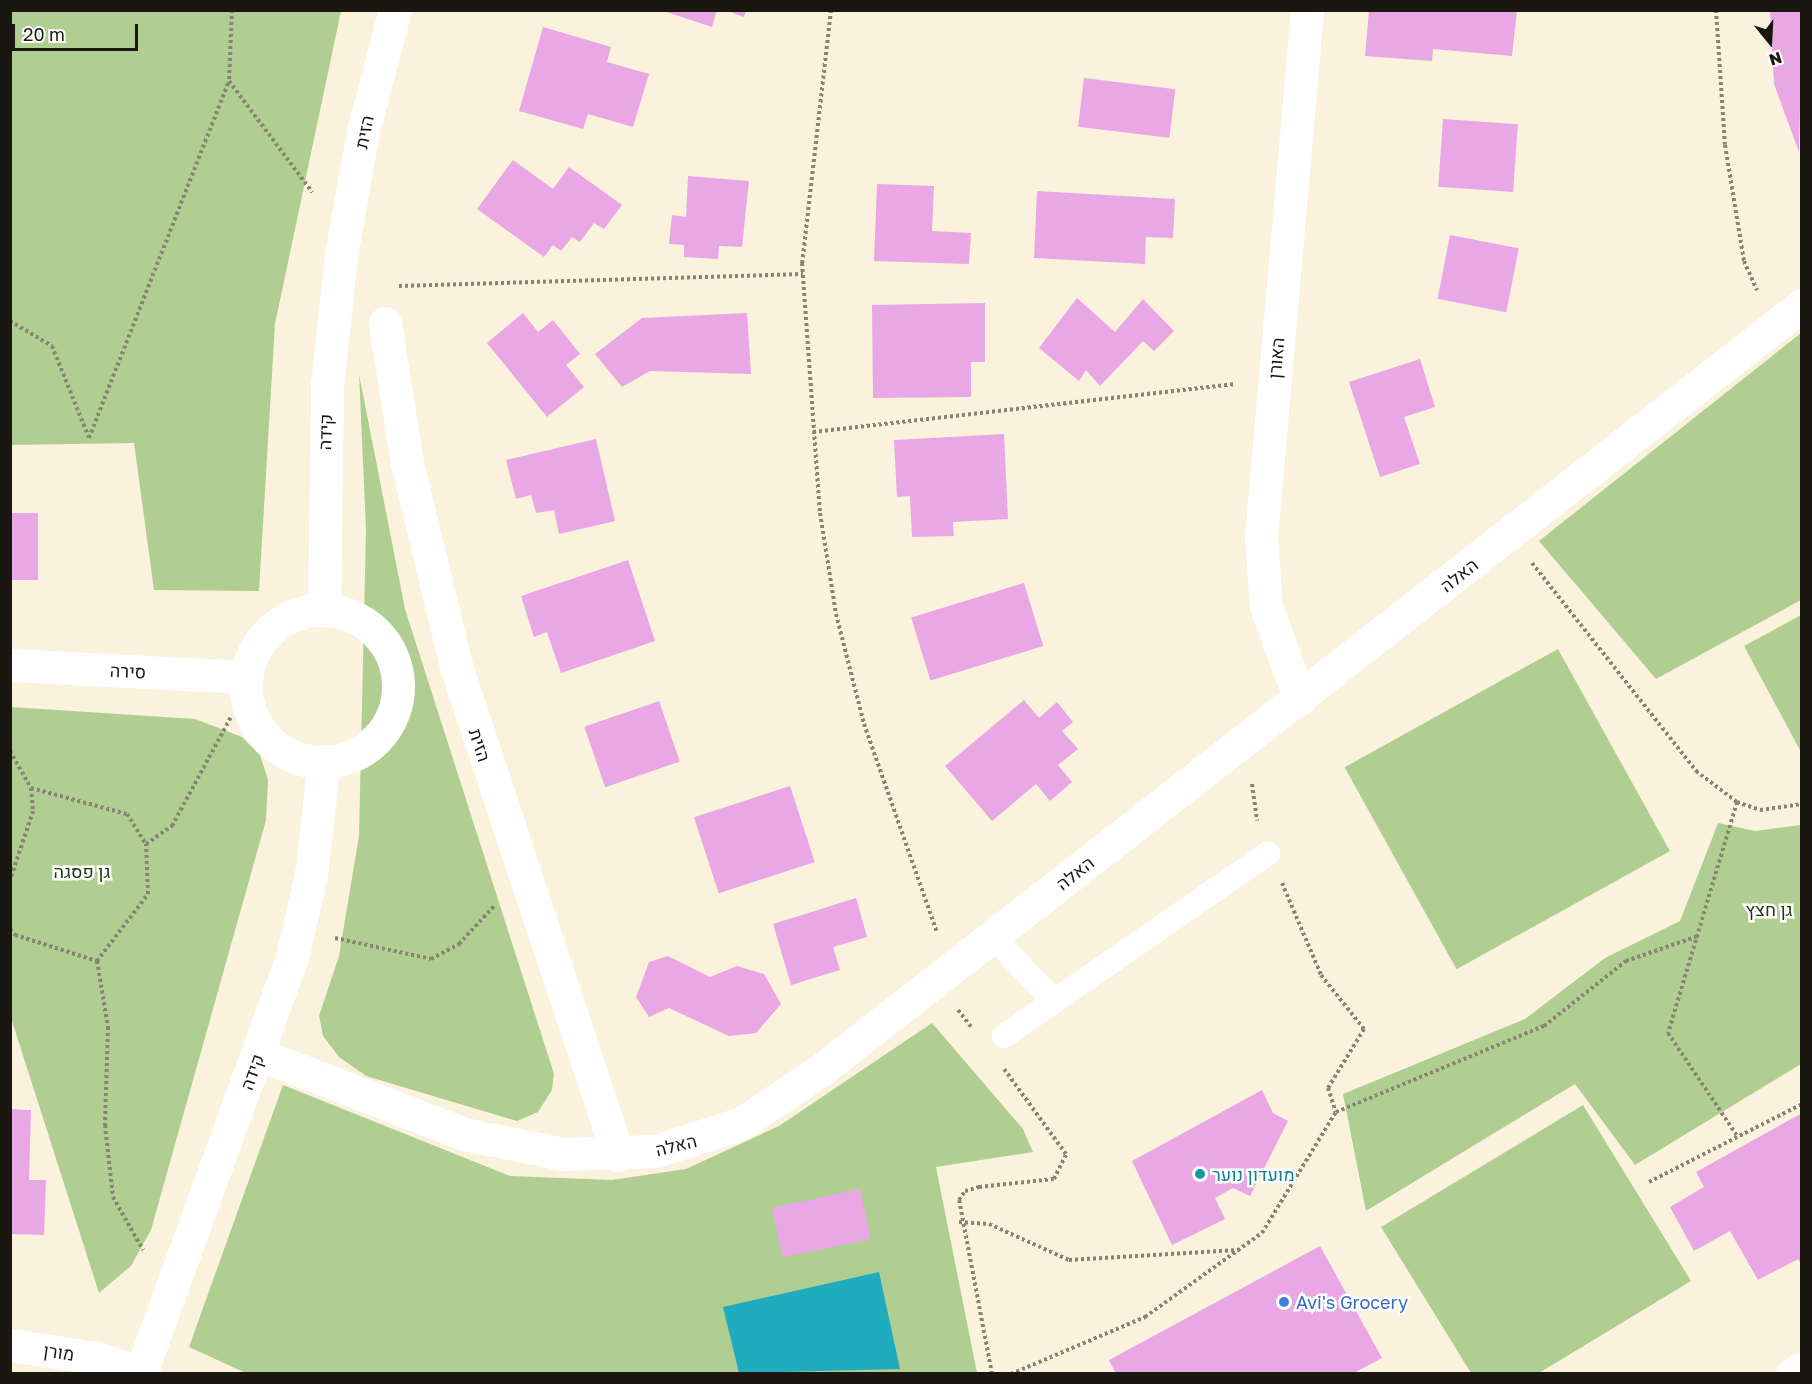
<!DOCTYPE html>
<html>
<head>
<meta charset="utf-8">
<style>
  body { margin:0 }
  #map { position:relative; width:1812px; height:1384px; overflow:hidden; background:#faf2dd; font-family:"Golos Text",Heebo,sans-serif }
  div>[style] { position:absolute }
  .green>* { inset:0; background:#b0ce92; transform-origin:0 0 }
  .water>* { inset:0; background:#20acbf }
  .building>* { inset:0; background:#e9a7e5; transform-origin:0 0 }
  .path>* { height:4px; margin-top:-2px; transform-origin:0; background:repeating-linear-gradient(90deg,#888374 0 3px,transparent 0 6px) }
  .service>* { height:24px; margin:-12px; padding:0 12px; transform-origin:12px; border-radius:12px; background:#fff }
  .minor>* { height:33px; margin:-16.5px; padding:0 16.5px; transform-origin:16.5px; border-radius:16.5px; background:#fff }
  .minor>.ring { margin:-16.5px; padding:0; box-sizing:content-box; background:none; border:33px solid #fff; border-radius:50% }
  .dots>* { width:16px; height:16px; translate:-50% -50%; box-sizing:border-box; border:3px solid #fff; border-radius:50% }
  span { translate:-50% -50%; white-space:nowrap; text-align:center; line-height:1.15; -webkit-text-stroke:5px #fff; paint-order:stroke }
  .street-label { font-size:18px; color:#19170f }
  .park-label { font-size:18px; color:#253413 }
  .culture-label { font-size:18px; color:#0d838f }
  .left { translate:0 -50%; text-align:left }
  .shop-label { font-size:18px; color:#366cbe }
  .frame { position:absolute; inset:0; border:12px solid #19170f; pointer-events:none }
  .north { position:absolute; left:1740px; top:12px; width:60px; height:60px; -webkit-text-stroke:4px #fff; paint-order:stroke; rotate:162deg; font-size:16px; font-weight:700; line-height:24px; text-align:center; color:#19170f }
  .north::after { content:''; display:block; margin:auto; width:21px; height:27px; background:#19170f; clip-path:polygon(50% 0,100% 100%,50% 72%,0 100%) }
  .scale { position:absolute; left:12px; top:24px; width:126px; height:27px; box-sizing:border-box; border:3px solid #19170f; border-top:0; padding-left:8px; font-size:18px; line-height:21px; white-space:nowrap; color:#19170f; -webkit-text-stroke:4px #fff; paint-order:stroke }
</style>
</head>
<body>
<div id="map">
  <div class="green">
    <div style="clip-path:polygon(10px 11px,341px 11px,275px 324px,259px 591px,154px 590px,134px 443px,11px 445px)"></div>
    <div style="clip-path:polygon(1801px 333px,1801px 600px,1656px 679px,1539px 541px)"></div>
    <div style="clip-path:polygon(359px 374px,405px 609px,554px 1074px,552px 1090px,538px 1112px,517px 1121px,366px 1076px,339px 1057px,323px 1036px,319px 1016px,339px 956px,359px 836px,366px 529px)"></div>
    <div style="clip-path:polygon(1801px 615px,1801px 752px,1744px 646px)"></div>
    <div style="left:1558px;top:649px;width:231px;height:244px;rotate:61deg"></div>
    <div style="clip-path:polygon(11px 707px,195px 719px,242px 737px,260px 755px,268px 780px,266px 820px,151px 1230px,131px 1266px,99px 1293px,11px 1018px)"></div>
    <div style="clip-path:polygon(1718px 823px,1755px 831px,1801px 825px,1801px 1064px,1635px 1165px,1575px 1084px,1366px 1211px,1343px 1094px,1525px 1019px,1605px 958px,1680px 921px)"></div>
    <div style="clip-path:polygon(932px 1023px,1023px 1129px,1033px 1152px,936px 1167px,977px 1373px,248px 1374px,189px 1347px,283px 1085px,510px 1176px,612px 1180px,686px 1169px,779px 1126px)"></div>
    <div style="clip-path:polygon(1583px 1105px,1691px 1281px,1539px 1373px,1471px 1373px,1381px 1227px)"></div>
  </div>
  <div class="water">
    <div style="clip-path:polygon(879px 1272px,900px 1369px,739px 1373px,723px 1307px)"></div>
  </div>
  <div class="building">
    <div style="clip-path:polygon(660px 10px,717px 10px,712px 27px)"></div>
    <div style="clip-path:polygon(725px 10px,746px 10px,744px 17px)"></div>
    <div style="clip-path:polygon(1369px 10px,1517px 10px,1512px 56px,1433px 49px,1432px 61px,1365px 56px)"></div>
    <div style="clip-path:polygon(1770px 10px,1802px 10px,1799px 152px,1774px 84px)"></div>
    <div style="clip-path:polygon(543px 27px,611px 47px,607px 62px,649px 74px,633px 127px,588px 114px,583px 129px,519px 111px)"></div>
    <div style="left:1084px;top:78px;width:92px;height:49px;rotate:7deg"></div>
    <div style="left:1443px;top:119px;width:75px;height:68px;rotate:4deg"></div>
    <div style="clip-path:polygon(513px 160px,553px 189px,569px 167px,622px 205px,604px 229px,594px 223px,580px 242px,572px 237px,561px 251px,553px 245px,544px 257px,477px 209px)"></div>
    <div style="clip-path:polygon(688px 176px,749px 181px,742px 247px,719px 246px,718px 259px,684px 257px,684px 245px,669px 244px,672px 215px,686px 217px)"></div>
    <div style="clip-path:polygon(877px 184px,934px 186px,932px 231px,971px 233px,969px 264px,874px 261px)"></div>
    <div style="clip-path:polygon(1037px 191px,1175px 199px,1173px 238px,1146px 237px,1145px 264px,1034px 258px)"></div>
    <div style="left:1450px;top:235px;width:70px;height:65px;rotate:11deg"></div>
    <div style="clip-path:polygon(1077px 298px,1115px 332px,1143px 299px,1174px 331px,1154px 351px,1143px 341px,1100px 386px,1086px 370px,1079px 381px,1039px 348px)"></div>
    <div style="clip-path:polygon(985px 303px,985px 362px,971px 362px,971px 397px,873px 398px,872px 305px)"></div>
    <div style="clip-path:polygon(523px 313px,538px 332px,553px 320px,580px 354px,566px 365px,584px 387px,547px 417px,487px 343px)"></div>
    <div style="clip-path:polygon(747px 313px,751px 374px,650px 371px,622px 387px,595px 354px,642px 318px)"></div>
    <div style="clip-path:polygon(1420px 359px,1435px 407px,1404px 417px,1420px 464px,1380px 477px,1349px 382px)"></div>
    <div style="clip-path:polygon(1004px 434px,1008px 519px,953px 522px,954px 536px,912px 537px,910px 496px,897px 497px,894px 440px)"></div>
    <div style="clip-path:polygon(596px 439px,615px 521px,559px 534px,554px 510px,536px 513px,531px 495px,516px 499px,506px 460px)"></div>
    <div style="left:10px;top:513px;width:28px;height:67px"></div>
    <div style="clip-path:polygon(628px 560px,655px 641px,561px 673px,547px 632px,534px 637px,521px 596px)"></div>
    <div style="left:1024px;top:583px;width:66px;height:118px;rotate:73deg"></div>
    <div style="clip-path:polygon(1024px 700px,1039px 718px,1057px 702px,1073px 722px,1062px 731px,1078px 749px,1058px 765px,1072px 782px,1050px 801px,1036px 784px,992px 821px,945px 766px)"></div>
    <div style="left:659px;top:701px;width:64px;height:79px;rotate:71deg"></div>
    <div style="left:790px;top:786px;width:80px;height:101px;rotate:72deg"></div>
    <div style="clip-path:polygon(856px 898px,867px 937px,833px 947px,840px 970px,791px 985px,773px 924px)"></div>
    <div style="clip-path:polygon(668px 956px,710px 977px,737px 966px,764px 974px,781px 1004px,756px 1033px,729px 1036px,669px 1008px,649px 1017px,636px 997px,649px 962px)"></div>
    <div style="clip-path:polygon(1262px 1090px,1273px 1113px,1288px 1121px,1250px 1196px,1233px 1188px,1215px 1198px,1225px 1219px,1172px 1245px,1132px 1161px)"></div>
    <div style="clip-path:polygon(10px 1109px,31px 1110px,29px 1180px,46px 1180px,44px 1235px,10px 1234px)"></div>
    <div style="clip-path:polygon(1802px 1113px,1802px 1265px,1798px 1259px,1758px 1280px,1730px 1231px,1694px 1251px,1670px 1207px,1704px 1187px,1696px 1172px)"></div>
    <div style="left:860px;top:1189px;width:51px;height:90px;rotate:78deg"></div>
    <div style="clip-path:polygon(1320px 1246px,1382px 1358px,1352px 1374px,1116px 1374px,1109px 1360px)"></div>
  </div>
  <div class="path">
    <div style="left:232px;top:10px;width:71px;rotate:92.4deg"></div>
    <div style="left:229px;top:81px;width:139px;rotate:53.2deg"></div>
    <div style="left:831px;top:10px;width:255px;rotate:96.5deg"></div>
    <div style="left:802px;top:263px;width:251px;rotate:85.9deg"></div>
    <div style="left:820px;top:513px;width:102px;rotate:81deg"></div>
    <div style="left:836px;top:614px;width:114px;rotate:75.7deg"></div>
    <div style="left:864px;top:724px;width:220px;rotate:70.7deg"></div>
    <div style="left:1716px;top:10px;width:135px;rotate:86.2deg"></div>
    <div style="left:1725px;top:145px;width:118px;rotate:80.7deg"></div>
    <div style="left:1744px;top:261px;width:32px;rotate:66deg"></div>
    <div style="left:399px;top:286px;width:404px;rotate:-1.7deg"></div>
    <div style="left:10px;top:321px;width:49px;rotate:30.8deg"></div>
    <div style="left:52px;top:346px;width:99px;rotate:68.1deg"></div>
    <div style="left:89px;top:438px;width:383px;rotate:-68.6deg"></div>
    <div style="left:813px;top:432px;width:425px;rotate:-6.5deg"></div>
    <div style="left:1532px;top:563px;width:265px;rotate:51.7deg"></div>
    <div style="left:1696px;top:771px;width:51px;rotate:37.1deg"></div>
    <div style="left:1737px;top:802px;width:24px;rotate:19deg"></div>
    <div style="left:1760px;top:810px;width:42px;rotate:-8.1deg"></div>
    <div style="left:10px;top:751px;width:43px;rotate:60.4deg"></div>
    <div style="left:31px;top:788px;width:23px;rotate:85deg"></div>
    <div style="left:33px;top:811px;width:73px;rotate:108.4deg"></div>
    <div style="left:1252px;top:784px;width:37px;rotate:82deg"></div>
    <div style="left:31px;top:788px;width:99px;rotate:15.2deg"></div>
    <div style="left:127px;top:814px;width:36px;rotate:58deg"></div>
    <div style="left:1737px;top:802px;width:241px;rotate:106.6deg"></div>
    <div style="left:1668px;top:1033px;width:125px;rotate:56.1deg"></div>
    <div style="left:1282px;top:883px;width:100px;rotate:67deg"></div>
    <div style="left:1321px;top:975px;width:69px;rotate:51.5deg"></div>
    <div style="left:1364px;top:1029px;width:69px;rotate:121.4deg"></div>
    <div style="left:1328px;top:1088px;width:25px;rotate:72deg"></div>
    <div style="left:10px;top:929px;width:8px;rotate:50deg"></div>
    <div style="left:15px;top:935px;width:86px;rotate:17.6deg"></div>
    <div style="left:97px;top:961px;width:84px;rotate:-52.7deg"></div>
    <div style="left:148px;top:894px;width:50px;rotate:-92.3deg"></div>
    <div style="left:146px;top:844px;width:32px;rotate:-35deg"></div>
    <div style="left:172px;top:826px;width:126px;rotate:-61.6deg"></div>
    <div style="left:335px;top:938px;width:98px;rotate:12.3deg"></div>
    <div style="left:431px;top:959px;width:32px;rotate:-28deg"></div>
    <div style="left:459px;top:944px;width:53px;rotate:-47.3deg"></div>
    <div style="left:97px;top:961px;width:67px;rotate:80.5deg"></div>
    <div style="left:108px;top:1027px;width:98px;rotate:91.8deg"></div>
    <div style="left:105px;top:1125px;width:72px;rotate:83.7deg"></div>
    <div style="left:113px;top:1197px;width:61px;rotate:60.5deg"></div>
    <div style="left:958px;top:1010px;width:23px;rotate:52deg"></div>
    <div style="left:1649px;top:1182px;width:172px;rotate:-27deg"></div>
    <div style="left:959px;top:1222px;width:30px;rotate:4deg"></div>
    <div style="left:989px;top:1224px;width:88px;rotate:24.2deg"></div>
    <div style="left:1069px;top:1260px;width:169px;rotate:-3.4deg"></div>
    <div style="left:992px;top:1374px;width:177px;rotate:-100.7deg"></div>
    <div style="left:959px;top:1200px;width:11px;rotate:-56deg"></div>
    <div style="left:965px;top:1191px;width:15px;rotate:-16deg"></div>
    <div style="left:979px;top:1187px;width:75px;rotate:-6.1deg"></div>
    <div style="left:1054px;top:1179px;width:28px;rotate:-64deg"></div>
    <div style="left:1066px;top:1154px;width:105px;rotate:-126.1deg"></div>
    <div style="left:1011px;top:1374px;width:146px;rotate:-23deg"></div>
    <div style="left:1145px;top:1317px;width:144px;rotate:-35.7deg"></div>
    <div style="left:1262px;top:1233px;width:142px;rotate:-58.6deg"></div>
    <div style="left:1336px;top:1112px;width:225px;rotate:-22.5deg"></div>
    <div style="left:1544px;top:1026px;width:105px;rotate:-38.4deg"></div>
    <div style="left:1626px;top:961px;width:76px;rotate:-19.1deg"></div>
  </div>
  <div class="service">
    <div style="left:993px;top:937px;width:88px;rotate:46.4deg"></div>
    <div style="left:1004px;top:1036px;width:321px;rotate:-34.7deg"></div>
  </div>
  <div class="minor">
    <div style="left:385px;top:323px;width:142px;rotate:81.1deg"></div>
    <div style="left:407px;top:463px;width:212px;rotate:76.4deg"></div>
    <div style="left:457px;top:669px;width:512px;rotate:71.67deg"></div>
    <div style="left:324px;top:610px;width:224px;rotate:-89.2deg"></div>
    <div style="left:327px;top:386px;width:132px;rotate:-83.9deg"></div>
    <div style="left:341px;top:255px;width:126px;rotate:-79.9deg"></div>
    <div style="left:363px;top:131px;width:125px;rotate:-75.2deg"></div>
    <div class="ring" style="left:246px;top:610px;width:119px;height:119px"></div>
    <div style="left:10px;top:665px;width:236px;rotate:2.9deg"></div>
    <div style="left:1300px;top:699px;width:98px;rotate:-110.3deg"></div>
    <div style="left:1266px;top:607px;width:70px;rotate:-94.1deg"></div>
    <div style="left:1261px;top:537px;width:529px;rotate:-85.01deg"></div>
    <div style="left:258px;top:1054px;width:221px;rotate:21.2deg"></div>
    <div style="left:464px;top:1134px;width:101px;rotate:11.4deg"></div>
    <div style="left:563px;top:1154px;width:93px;rotate:-1.8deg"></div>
    <div style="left:656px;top:1151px;width:90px;rotate:-18deg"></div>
    <div style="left:742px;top:1123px;width:95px;rotate:-33.9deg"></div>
    <div style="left:821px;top:1070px;width:1244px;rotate:-37.95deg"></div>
    <div style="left:10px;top:1345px;width:88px;rotate:8.5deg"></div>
    <div style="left:97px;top:1358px;width:50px;rotate:18.8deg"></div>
    <div style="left:141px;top:1372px;width:442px;rotate:-70deg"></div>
    <div style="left:292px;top:957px;width:84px;rotate:-77deg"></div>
    <div style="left:311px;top:875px;width:115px;rotate:-83.5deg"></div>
    <div style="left:1792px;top:1374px;width:11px;rotate:-27deg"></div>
  </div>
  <div class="dots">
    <div style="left:1200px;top:1174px;background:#0f9aa8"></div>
    <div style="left:1284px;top:1302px;background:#3f7fe0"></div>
  </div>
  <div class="street-label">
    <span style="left:364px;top:132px;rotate:-78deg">הזית</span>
    <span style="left:1276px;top:358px;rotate:-85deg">האורן</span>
    <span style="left:325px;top:432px;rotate:-88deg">קידה</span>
    <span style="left:1459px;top:575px;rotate:-38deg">האלה</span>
    <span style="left:128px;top:671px;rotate:3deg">סירה</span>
    <span style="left:480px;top:745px;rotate:72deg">הזית</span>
    <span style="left:1075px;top:873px;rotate:-38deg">האלה</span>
    <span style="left:252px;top:1072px;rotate:-70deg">קידה</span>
    <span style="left:676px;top:1145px;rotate:-14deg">האלה</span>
    <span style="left:59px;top:1352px;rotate:8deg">מורן</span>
  </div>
  <div class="park-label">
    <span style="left:82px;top:871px">גן פסגה</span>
    <span style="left:1769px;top:909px">גן חצץ</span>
  </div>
  <div class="culture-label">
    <span class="left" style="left:1212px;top:1174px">מועדון נוער</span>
  </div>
  <div class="shop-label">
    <span class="left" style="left:1296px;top:1302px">Avi's Grocery</span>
  </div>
  <div class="frame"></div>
  <div class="north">N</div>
  <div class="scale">20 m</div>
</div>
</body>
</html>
